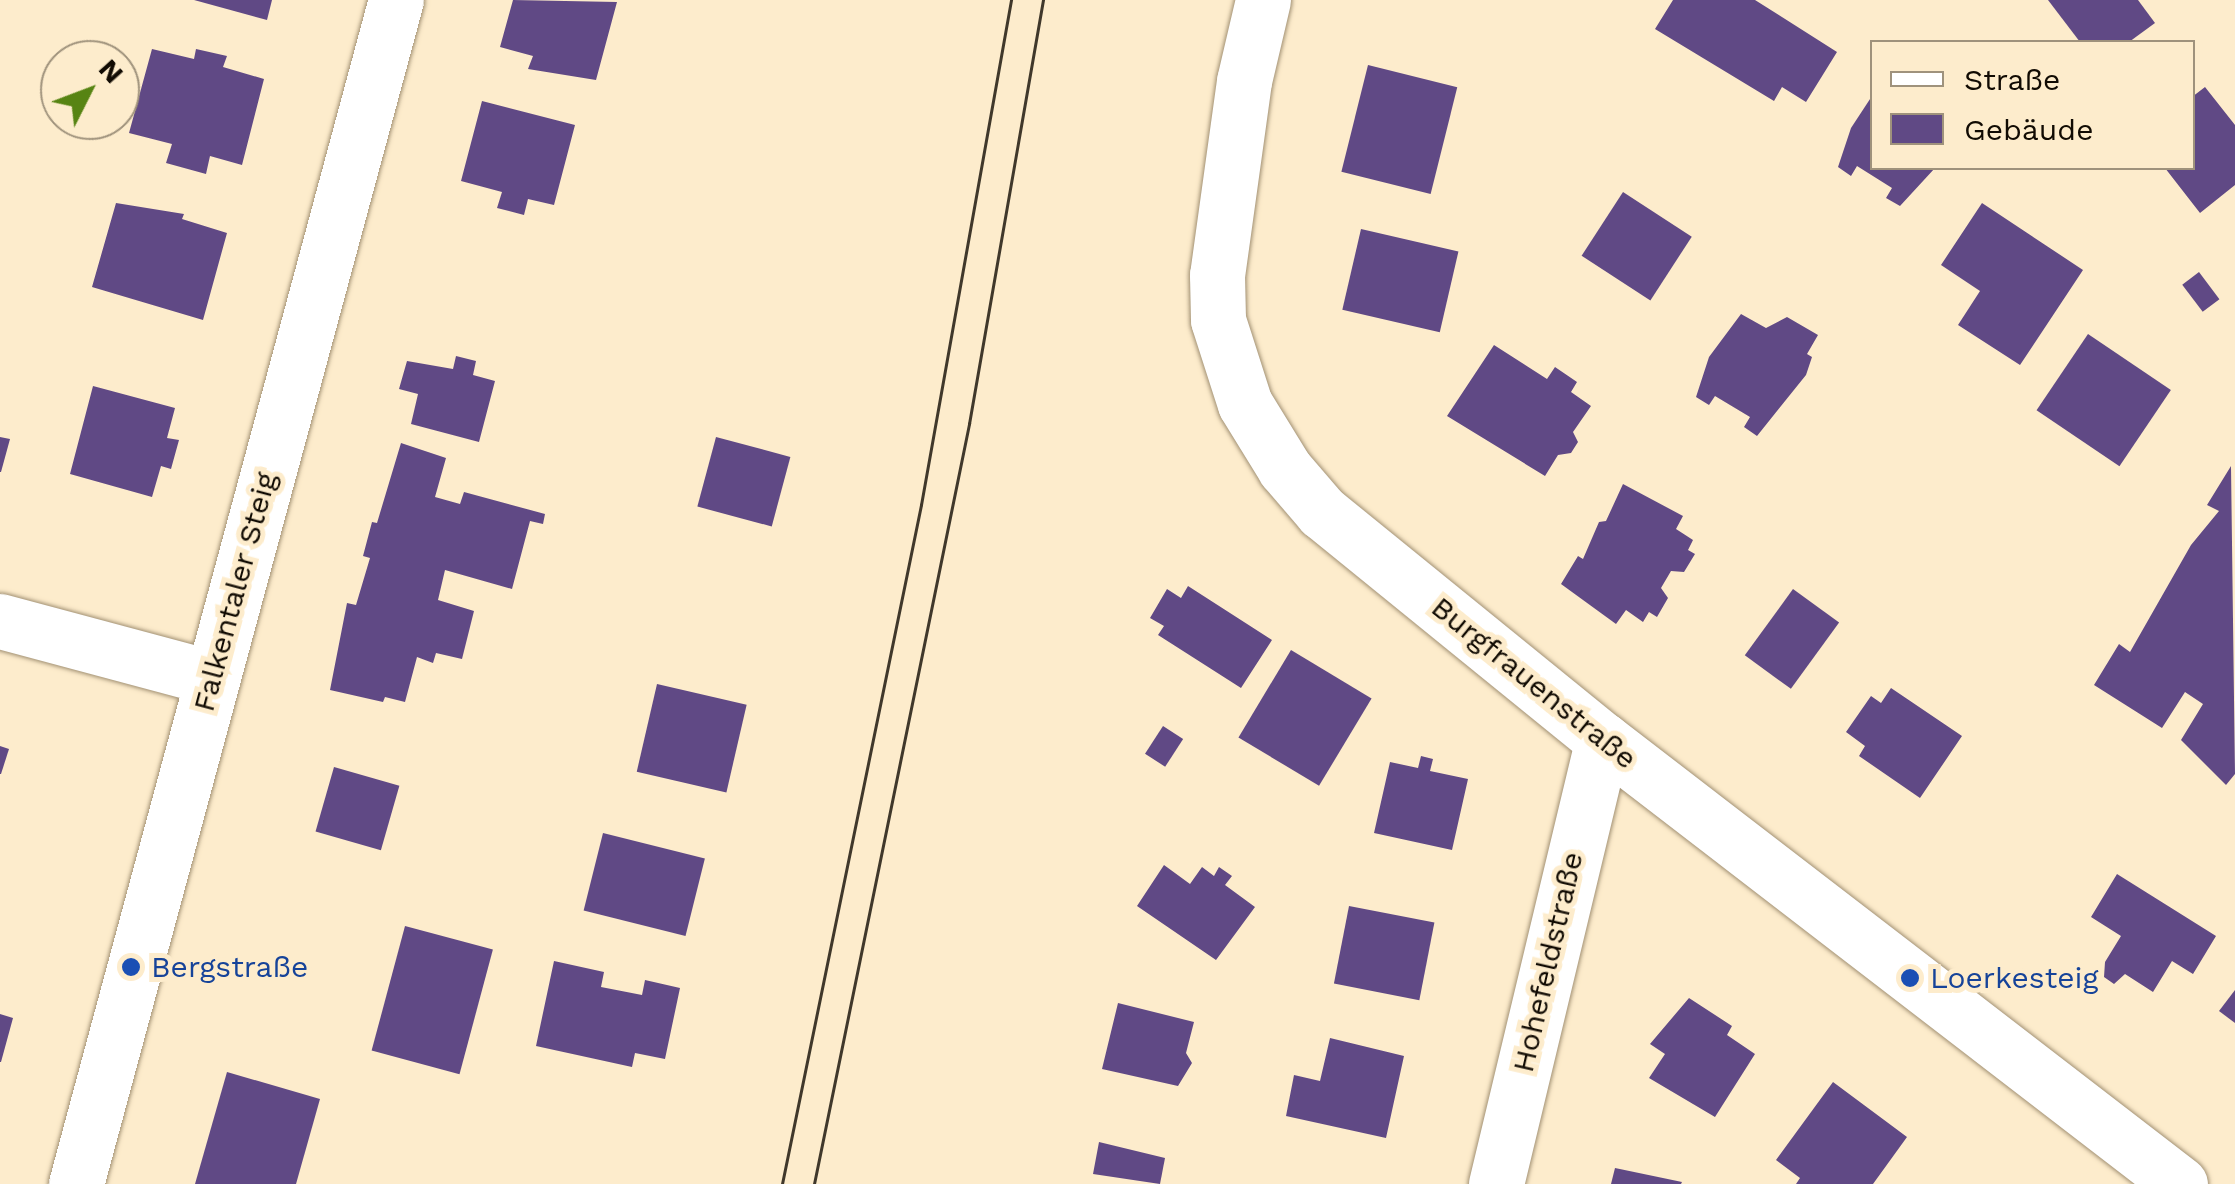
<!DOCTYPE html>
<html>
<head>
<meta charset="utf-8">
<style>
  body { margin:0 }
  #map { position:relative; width:2235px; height:1184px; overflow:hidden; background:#fdeccc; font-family:"Work Sans",sans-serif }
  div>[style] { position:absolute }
  .building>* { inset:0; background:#604985; transform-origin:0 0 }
  .roads { filter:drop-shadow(0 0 2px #a29174) drop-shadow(0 0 2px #a29174) }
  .minor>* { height:55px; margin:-27.5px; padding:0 27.5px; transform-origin:27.5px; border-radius:27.5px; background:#fff }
  .tram>* { height:2.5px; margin:-1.25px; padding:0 1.25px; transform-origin:1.25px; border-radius:1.25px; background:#40382b }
  .dots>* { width:28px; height:28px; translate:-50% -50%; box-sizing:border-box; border:5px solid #fdeccc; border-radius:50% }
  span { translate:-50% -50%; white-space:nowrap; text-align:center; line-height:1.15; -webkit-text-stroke:10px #fdeccc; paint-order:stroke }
  .street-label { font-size:30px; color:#110b03 }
  .transit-label { font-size:30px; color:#164399 }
  .left { translate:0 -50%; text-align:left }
  .legend { position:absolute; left:1870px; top:40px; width:325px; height:130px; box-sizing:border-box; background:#fdeccc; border:2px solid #9f927c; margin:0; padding:12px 18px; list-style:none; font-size:30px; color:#110b03 }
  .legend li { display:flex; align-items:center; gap:20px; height:50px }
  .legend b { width:50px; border:2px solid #9f927c }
  .north { position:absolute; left:40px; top:40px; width:100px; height:100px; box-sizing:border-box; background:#fdeccc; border:2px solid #9f927c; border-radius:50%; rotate:48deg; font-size:28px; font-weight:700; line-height:40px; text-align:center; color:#110b03 }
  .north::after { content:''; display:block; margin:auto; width:35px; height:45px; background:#578413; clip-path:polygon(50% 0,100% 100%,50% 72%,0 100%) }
</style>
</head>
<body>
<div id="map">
  <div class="building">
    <div style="clip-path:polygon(194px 0,272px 0,267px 20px)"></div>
    <div style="clip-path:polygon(513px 0,617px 2px,596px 80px,528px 69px,533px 56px,500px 47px)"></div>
    <div style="clip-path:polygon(1673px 0,1755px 0,1837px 52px,1806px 102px,1782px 87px,1774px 101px,1655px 29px)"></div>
    <div style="clip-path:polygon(2048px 0,2138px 0,2155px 23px,2129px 42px,2080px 42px)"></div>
    <div style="clip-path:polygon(152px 49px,194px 59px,196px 49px,227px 56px,223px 67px,264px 79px,242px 165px,210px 156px,206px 174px,166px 163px,172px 144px,129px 133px)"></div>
    <div style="left:1368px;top:65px;width:92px;height:110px;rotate:14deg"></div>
    <div style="clip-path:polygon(2205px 87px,2235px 125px,2235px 185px,2200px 213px,2165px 168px,2192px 168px,2192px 97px)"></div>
    <div style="clip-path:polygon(1872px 96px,1872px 168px,1935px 168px,1900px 206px,1886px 198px,1892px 188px,1857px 166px,1851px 176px,1838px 167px,1851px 128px)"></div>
    <div style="clip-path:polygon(482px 101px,575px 125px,554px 205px,528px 199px,524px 215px,497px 208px,502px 192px,461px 181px)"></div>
    <div style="left:1623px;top:192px;width:82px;height:76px;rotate:33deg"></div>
    <div style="clip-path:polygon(116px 203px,184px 214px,182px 219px,227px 233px,203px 320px,92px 287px)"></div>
    <div style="clip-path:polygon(1982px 203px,2083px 270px,2020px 365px,1958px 325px,1980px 291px,1941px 265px)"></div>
    <div style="left:1361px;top:229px;width:100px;height:83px;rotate:13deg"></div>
    <div style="left:2199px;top:272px;width:34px;height:21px;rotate:53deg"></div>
    <div style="clip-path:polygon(1741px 314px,1766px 328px,1787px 317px,1818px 335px,1807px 354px,1812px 357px,1806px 375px,1757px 436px,1744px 427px,1750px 417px,1715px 396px,1709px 405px,1696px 397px,1709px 357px)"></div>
    <div style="left:2088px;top:334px;width:100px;height:92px;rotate:34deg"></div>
    <div style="clip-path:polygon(1494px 345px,1547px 379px,1555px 367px,1577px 382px,1571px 392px,1591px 406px,1573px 432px,1578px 442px,1571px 453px,1558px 455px,1545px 476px,1447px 416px)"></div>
    <div style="clip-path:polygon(456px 356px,476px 361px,473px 375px,495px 381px,479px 442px,411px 424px,418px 394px,399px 389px,407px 361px,453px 369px)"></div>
    <div style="clip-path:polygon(93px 386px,175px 408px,167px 438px,179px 440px,171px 469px,161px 466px,152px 497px,70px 474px)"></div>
    <div style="clip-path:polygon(0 437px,10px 439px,1px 472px,0 472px)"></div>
    <div style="left:716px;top:437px;width:77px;height:72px;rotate:15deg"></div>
    <div style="clip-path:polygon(401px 443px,446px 458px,435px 497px,460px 504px,464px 492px,545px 514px,543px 524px,530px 521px,512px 589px,445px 570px,438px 600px,474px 611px,462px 659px,436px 653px,433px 663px,417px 657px,405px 702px,385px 697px,383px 702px,330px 690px,347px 603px,356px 605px,370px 558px,363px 556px,372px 522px,377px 523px)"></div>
    <div style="clip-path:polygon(2231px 466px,2235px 774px,2226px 785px,2181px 740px,2203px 704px,2185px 692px,2162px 728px,2094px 685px,2119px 644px,2130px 652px,2191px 545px,2219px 511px,2207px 505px)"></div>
    <div style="clip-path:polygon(1623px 484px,1683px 516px,1676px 529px,1693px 540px,1688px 550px,1695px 554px,1684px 572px,1671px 571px,1661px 588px,1668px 598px,1657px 617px,1649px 612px,1643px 622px,1626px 610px,1616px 624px,1561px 584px,1578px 556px,1583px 559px,1599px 522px,1606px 521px)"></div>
    <div style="clip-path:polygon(1188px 586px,1272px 640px,1241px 688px,1158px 635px,1164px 626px,1150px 618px,1167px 589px,1181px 598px)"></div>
    <div style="left:1793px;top:589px;width:57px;height:82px;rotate:36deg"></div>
    <div style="left:1291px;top:650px;width:94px;height:102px;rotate:31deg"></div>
    <div style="left:657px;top:684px;width:92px;height:90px;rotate:13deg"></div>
    <div style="clip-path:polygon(1891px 688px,1962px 736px,1920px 798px,1859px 756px,1865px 746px,1846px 732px,1871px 696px,1881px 703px)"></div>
    <div style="left:1163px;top:726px;width:24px;height:33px;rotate:33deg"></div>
    <div style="clip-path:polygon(0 746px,9px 749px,1px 774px,0 774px)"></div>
    <div style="clip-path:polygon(1421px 756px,1433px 759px,1430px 771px,1468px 779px,1452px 850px,1374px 833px,1390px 762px,1418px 768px)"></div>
    <div style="left:334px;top:767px;width:68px;height:67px;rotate:16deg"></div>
    <div style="left:603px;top:833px;width:105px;height:80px;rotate:14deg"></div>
    <div style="clip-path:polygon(1164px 865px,1190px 884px,1202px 867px,1214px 876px,1219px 867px,1232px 876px,1225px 885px,1255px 907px,1216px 960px,1137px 906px)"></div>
    <div style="clip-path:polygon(2117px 874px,2216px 936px,2193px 974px,2172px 961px,2153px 992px,2125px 974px,2114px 984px,2104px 977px,2105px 962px,2121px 936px,2091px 917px)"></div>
    <div style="left:1349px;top:906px;width:87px;height:79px;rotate:11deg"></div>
    <div style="left:405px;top:926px;width:91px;height:129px;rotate:15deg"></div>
    <div style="clip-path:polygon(554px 961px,604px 972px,601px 987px,642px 995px,645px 980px,680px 988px,665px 1059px,635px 1053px,632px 1067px,536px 1046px)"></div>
    <div style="clip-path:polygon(2235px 990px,2235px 1023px,2219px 1011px)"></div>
    <div style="clip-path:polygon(1689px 998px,1732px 1026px,1727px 1035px,1755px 1054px,1715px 1117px,1649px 1078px,1665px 1054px,1650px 1044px)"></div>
    <div style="clip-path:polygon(1118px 1003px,1194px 1022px,1186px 1053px,1192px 1063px,1178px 1086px,1102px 1069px)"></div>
    <div style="clip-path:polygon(0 1014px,13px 1018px,1px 1062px,0 1062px)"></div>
    <div style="clip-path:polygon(1330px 1038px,1404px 1056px,1386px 1138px,1286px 1116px,1294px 1075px,1320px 1081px)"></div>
    <div style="clip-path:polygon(227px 1072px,320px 1099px,296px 1184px,195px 1184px)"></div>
    <div style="clip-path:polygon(1833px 1082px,1907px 1137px,1873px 1184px,1796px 1184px,1800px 1178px,1776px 1160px)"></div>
    <div style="clip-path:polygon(1099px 1142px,1165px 1158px,1160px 1184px,1093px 1174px)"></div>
    <div style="clip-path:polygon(1615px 1168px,1682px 1182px,1681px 1184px,1611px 1184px)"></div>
  </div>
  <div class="roads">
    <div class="minor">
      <div style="left:1263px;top:0;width:83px;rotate:103.2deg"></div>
      <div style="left:1244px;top:81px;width:196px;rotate:97.9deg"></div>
      <div style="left:1217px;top:275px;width:45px;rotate:88.7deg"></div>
      <div style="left:1218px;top:320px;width:88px;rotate:72.2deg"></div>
      <div style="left:1245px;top:404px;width:76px;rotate:58.4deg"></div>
      <div style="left:1285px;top:469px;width:57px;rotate:49.3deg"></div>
      <div style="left:1322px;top:512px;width:362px;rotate:39.1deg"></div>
      <div style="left:1603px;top:740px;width:728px;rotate:37.58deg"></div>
      <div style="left:0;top:621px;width:220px;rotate:15deg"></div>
      <div style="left:76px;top:1184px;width:1226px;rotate:-74.88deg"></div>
      <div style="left:1496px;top:1184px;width:457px;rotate:-76.5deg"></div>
    </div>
  </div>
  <div class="tram">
    <div style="left:782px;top:1184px;width:693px;rotate:-78.43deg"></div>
    <div style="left:921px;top:505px;width:513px;rotate:-79.89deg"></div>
    <div style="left:814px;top:1184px;width:776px;rotate:-78.47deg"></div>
    <div style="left:969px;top:424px;width:430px;rotate:-80.1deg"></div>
  </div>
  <div class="dots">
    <div style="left:131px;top:967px;background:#1a4fb4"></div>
    <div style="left:1910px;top:978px;background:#1a4fb4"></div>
  </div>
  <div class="street-label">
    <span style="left:235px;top:592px;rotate:-75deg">Falkentaler Steig</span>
    <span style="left:1534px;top:683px;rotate:39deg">Burgfrauenstraße</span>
    <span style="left:1548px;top:962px;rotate:-77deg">Hohefeldstraße</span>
  </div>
  <div class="transit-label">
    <span class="left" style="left:151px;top:967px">Bergstraße</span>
    <span class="left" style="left:1930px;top:978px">Loerkesteig</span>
  </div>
  <ul class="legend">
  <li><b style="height:12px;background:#fff"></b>Straße</li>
  <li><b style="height:28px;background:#604985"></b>Gebäude</li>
  </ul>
  <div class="north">N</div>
</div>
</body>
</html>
